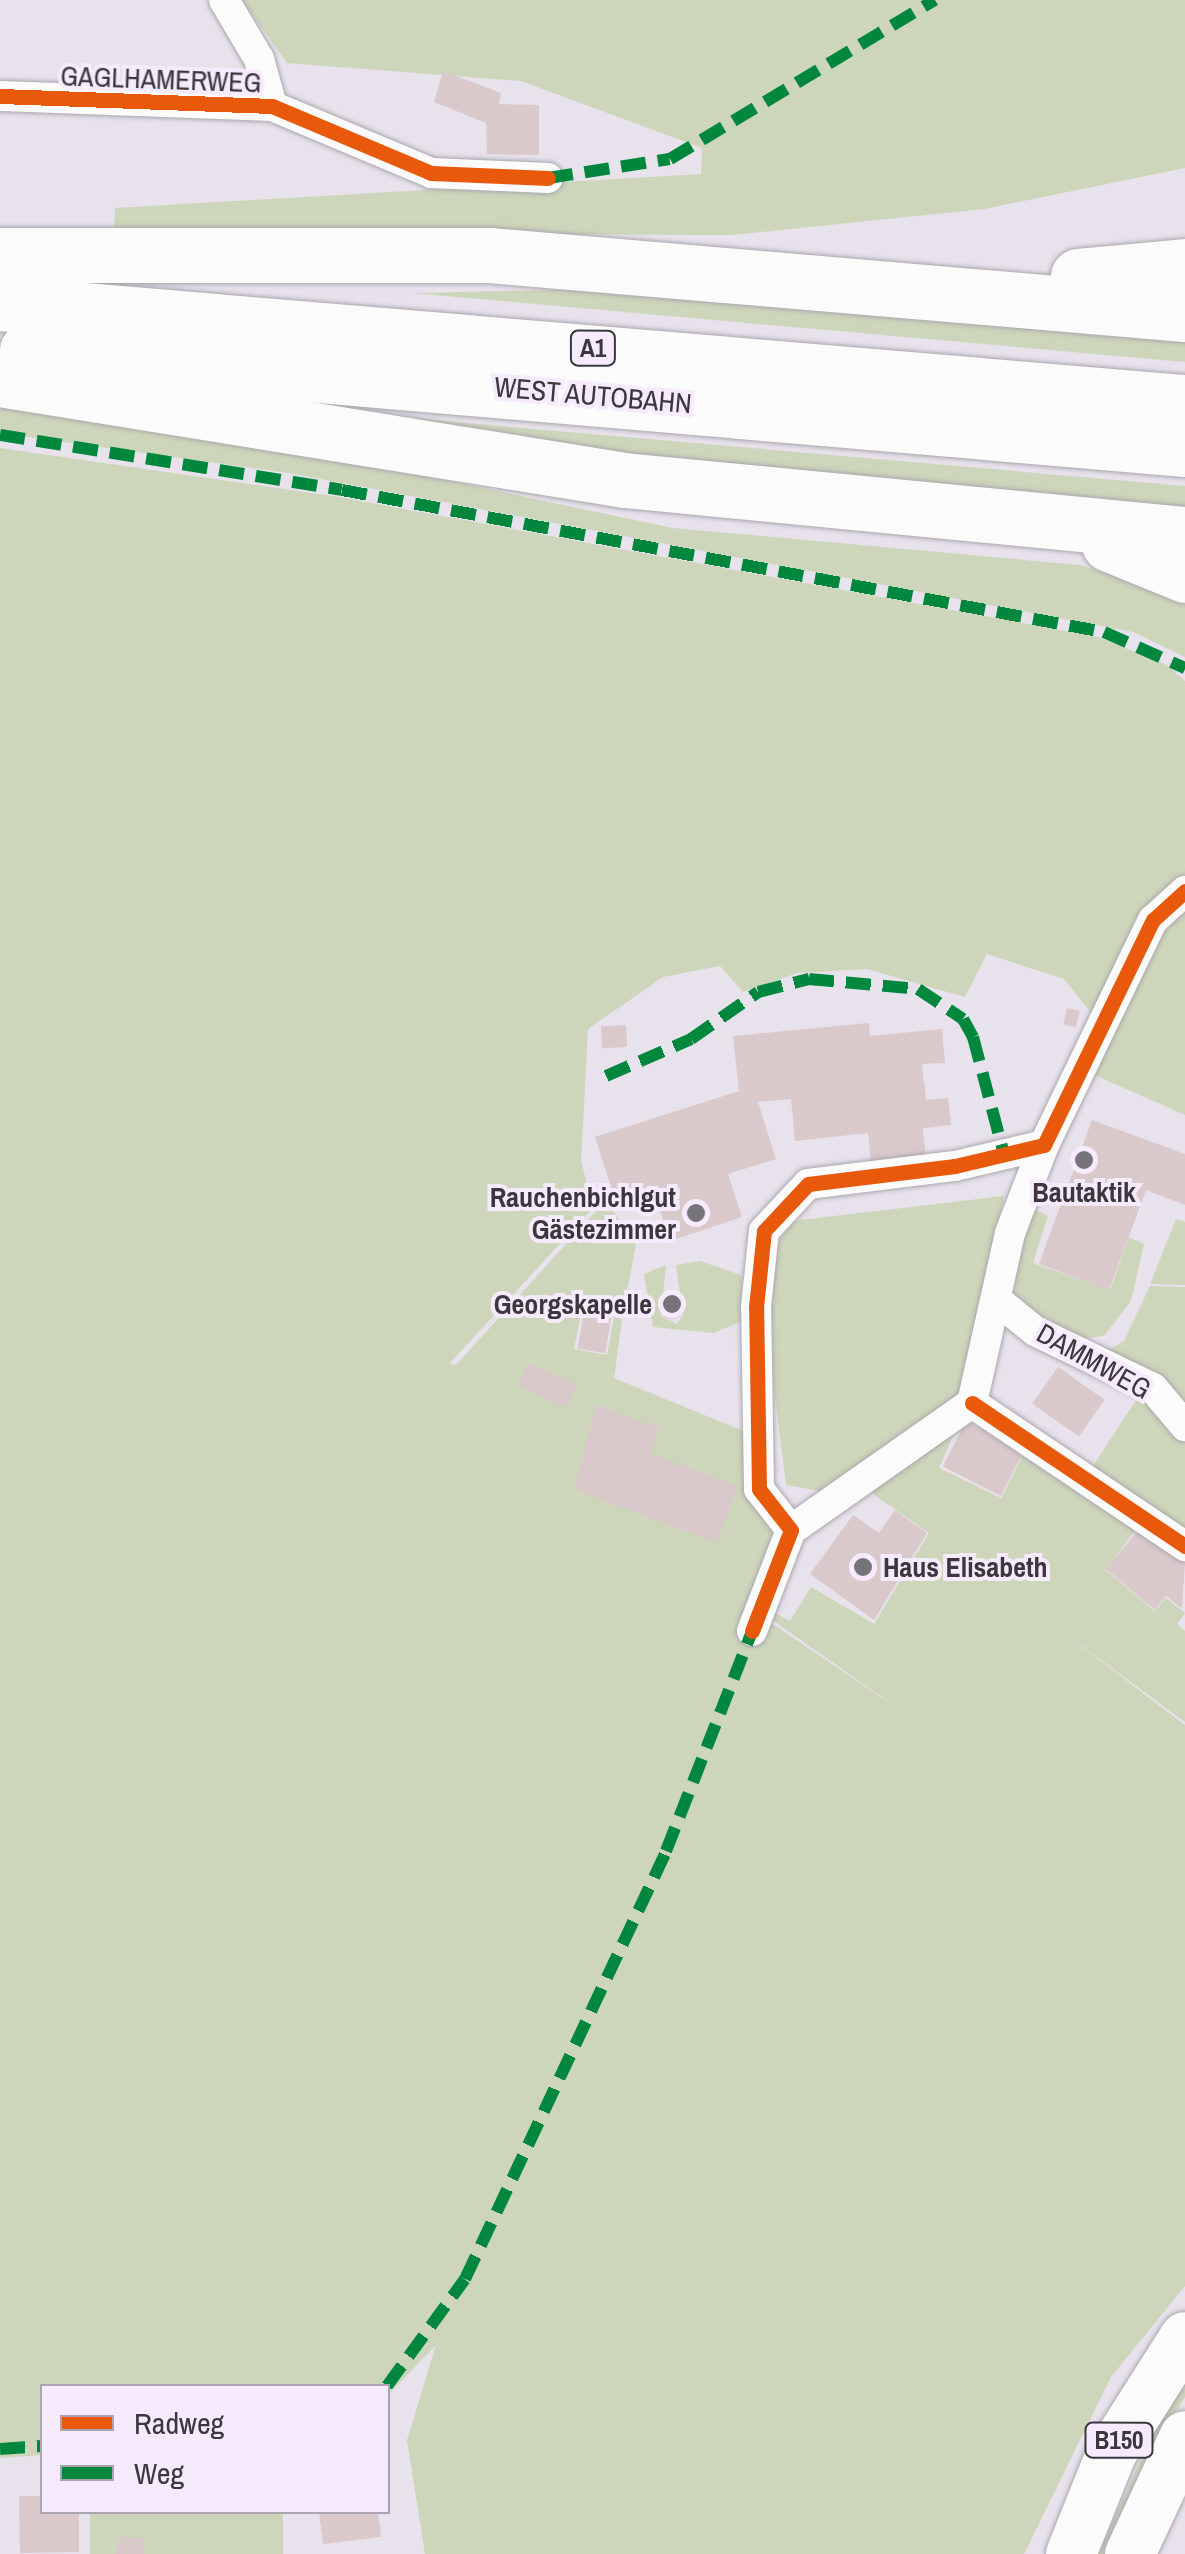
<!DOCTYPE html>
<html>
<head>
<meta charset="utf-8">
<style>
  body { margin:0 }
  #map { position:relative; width:1185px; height:2554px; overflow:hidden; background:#e7e2eb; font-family:"Archivo Narrow",sans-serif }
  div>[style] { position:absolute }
  .green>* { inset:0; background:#cdd6ba; transform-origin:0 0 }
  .building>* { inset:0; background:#d9c9cb; transform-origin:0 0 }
  .round { border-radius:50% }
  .roads { filter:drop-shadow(0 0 2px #aba7ae) drop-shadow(0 0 2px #aba7ae) }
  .street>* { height:30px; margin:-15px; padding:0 15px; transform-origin:15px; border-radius:15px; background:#fbfbfc }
  .primary>* { height:50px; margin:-25px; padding:0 25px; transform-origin:25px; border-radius:25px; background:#fbfbfc }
  .highway>* { height:55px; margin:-27.5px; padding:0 27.5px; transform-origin:27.5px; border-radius:27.5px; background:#fbfbfc }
  .quiet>* { height:12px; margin-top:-6px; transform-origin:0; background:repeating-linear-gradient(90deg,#00873e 0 25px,transparent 0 37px) }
  .cycleway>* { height:15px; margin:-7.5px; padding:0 7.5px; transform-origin:7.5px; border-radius:7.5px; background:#e8590c }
  .dots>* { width:28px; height:28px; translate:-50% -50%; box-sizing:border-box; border:5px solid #f5ebfc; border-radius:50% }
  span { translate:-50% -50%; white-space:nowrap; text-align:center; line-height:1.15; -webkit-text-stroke:8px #f5ebfc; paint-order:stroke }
  .shield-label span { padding:2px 8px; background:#f5ebfc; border:2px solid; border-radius:8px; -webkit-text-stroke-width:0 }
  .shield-label { font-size:25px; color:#3b373d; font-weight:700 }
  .street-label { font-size:28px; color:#3b373d }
  .poi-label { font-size:28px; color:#3b373d; font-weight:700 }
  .right { translate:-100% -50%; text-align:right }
  .left { translate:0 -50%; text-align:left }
  .legend { position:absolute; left:40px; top:2384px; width:350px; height:130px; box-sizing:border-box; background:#f5ebfc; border:2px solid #aba3b0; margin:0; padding:12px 18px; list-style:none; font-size:30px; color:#3b373d }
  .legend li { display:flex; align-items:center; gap:20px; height:50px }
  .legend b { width:50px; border:2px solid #aba3b0 }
</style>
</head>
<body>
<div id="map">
  <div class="green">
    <div style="clip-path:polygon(242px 0,1185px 0,1185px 168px,984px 209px,732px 235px,114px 232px,115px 208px,701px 174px,702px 148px,521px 81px,287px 63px)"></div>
    <div style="clip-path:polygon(648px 288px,1185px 334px,1185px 362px,412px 293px)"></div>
    <div style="clip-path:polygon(0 406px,345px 459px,673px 528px,1080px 565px,1185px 598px,1185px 657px,1133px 632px,289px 473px,0 433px)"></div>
    <div style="clip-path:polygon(352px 413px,1185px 486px,1185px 517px,688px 465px)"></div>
    <div style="clip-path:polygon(0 448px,339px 497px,1098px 637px,1167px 665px,1185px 681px,1185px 874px,1136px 918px,1093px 1015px,1064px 979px,987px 954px,965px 997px,867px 969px,797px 973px,743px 992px,720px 966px,663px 977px,588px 1029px,581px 1161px,593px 1208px,449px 1364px,456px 1365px,606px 1200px,636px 1245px,622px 1316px,582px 1310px,574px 1349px,607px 1355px,614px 1317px,622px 1319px,614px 1378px,753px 1435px,781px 1528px,752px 1610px,903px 1712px,768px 1617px,772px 1611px,790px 1621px,811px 1587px,874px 1624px,929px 1533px,860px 1485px,961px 1418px,939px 1468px,1001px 1498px,1028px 1444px,1139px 1525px,1106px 1570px,1155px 1611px,1166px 1598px,1185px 1613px,1177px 1624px,1185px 1631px,1185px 1722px,1060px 1630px,1185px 1725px,1185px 2286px,1111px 2377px,1024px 2554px,425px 2554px,407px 2440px,436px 2345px,388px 2395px,388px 2386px,42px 2386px,42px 2455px,0 2458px)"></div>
    <div style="clip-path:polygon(1185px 909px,1185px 1115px,1090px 1073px,1153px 945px)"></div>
    <div style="clip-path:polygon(1004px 1196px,963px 1391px,821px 1491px,786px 1485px,766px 1326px,775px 1248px,792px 1221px)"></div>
    <div style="clip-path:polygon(1029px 1207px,1048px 1216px,1033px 1263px,1110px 1290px,1129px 1237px,1144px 1244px,1131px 1301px,1104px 1336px,1078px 1339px,1046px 1327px,1013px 1297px)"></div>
    <div style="clip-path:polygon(1176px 1219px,1185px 1222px,1185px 1285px,1150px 1284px)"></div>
    <div style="clip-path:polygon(700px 1261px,741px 1275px,743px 1321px,713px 1333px,653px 1327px,644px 1274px,666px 1265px,661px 1316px,677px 1324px,683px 1315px,676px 1265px)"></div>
    <div style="clip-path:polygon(1150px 1286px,1185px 1287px,1185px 1415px,1109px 1350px,1124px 1341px)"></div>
    <div style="clip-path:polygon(1142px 1391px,1185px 1439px,1185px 1534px,1091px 1469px)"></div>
    <div style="clip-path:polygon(1185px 2381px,1185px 2397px,1141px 2469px,1106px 2554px,1098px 2554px,1150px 2439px)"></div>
    <div style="left:90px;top:2512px;width:193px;height:42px"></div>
  </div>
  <div class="building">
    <div style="clip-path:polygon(443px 71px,501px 93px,499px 104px,539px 105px,539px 155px,487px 154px,486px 123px,434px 102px)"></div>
    <div style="left:1067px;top:1008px;width:13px;height:17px;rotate:13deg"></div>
    <div style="clip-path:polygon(869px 1023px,870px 1036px,942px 1029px,945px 1063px,922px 1064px,926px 1100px,948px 1098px,951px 1125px,923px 1128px,926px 1159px,871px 1164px,868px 1133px,795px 1141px,791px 1099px,758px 1102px,776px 1159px,728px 1174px,742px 1217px,670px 1241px,656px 1197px,618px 1209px,595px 1137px,739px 1091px,733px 1036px)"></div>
    <div style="left:626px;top:1025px;width:22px;height:25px;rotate:87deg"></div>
    <div style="clip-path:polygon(1092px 1120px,1185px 1154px,1185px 1205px,1146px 1190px,1109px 1290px,1039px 1264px)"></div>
    <div class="round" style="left:659px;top:1293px;width:26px;height:26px"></div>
    <div style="left:584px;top:1312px;width:28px;height:37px;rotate:10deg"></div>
    <div style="left:527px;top:1363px;width:54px;height:25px;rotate:23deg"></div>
    <div style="left:1058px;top:1367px;width:57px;height:45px;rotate:35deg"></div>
    <div style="clip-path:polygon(596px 1405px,659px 1428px,650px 1453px,738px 1486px,717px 1543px,574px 1489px)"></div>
    <div style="left:966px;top:1421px;width:65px;height:51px;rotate:27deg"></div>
    <div style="clip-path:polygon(895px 1510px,927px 1533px,874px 1620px,810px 1574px,853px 1515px,879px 1533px)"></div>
    <div style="clip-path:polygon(1141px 1527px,1185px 1563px,1182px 1609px,1166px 1596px,1155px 1610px,1106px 1569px)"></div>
    <div style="clip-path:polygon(19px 2496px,42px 2496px,42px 2512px,79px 2512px,79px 2552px,20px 2553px)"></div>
    <div style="clip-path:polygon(319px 2512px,378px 2512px,381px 2537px,323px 2544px)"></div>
    <div style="clip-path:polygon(118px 2536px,144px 2539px,142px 2554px,116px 2554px)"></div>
  </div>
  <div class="roads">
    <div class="street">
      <div style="left:224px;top:0;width:69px;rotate:59.3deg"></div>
      <div style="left:259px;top:59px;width:49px;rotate:74.5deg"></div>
      <div style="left:0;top:96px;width:272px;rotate:2.1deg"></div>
      <div style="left:272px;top:106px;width:173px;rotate:22.8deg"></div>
      <div style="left:431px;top:173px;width:117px;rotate:2.4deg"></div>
      <div style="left:998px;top:1301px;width:48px;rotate:39deg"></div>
      <div style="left:1035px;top:1331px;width:131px;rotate:25.8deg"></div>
      <div style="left:1153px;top:1388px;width:50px;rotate:49.9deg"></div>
      <div style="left:972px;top:1403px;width:257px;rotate:33.9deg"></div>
      <div style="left:791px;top:1530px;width:221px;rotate:-35.1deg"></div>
      <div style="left:972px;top:1403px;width:174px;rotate:-77.4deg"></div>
      <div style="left:1010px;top:1233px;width:94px;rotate:-68.9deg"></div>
      <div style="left:752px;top:1631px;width:108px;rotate:-68.9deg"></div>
      <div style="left:791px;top:1530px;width:52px;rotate:-128deg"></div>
      <div style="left:759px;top:1489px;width:182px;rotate:-90.9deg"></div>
      <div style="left:756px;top:1307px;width:76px;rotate:-84deg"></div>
      <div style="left:764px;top:1231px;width:64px;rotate:-46.9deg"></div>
      <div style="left:808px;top:1184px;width:148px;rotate:-7deg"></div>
      <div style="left:955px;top:1166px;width:91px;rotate:-13.3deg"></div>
      <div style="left:1044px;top:1145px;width:250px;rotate:-64.2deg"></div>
      <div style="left:1153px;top:920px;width:43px;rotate:-42.2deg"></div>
    </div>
    <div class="primary">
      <div style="left:1071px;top:2554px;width:110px;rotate:-68.1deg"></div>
      <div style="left:1112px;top:2452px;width:136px;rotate:-57.6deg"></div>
      <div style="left:1130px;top:2554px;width:130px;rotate:-65deg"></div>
    </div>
    <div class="highway">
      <div style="left:0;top:255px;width:489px"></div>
      <div style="left:489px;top:255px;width:698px;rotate:4.85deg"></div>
      <div style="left:1078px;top:276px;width:107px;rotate:-5.3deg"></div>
      <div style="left:0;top:303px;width:1189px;rotate:4.78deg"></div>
      <div style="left:27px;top:350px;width:1162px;rotate:4.89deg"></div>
      <div style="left:0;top:379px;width:632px;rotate:9.19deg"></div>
      <div style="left:624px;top:480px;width:564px;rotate:5.5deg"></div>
      <div style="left:1109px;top:544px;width:82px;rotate:22.2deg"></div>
    </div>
  </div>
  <div class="quiet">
    <div style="left:548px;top:178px;width:123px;rotate:-8.9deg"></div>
    <div style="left:670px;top:159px;width:309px;rotate:-31deg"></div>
    <div style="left:0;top:435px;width:346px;rotate:9.1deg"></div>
    <div style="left:342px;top:490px;width:775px;rotate:10.56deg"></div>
    <div style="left:1104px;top:632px;width:89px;rotate:24deg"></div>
    <div style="left:606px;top:1076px;width:93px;rotate:-23.5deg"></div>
    <div style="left:691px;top:1039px;width:82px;rotate:-35deg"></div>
    <div style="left:758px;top:992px;width:53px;rotate:-14.3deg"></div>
    <div style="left:809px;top:979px;width:109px;rotate:5.2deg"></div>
    <div style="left:918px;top:989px;width:54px;rotate:33.7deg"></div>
    <div style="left:963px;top:1019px;width:21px;rotate:61deg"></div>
    <div style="left:973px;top:1037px;width:121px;rotate:75.2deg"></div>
    <div style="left:387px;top:2386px;width:132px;rotate:-53.9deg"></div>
    <div style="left:465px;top:2279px;width:473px;rotate:-64.8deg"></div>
    <div style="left:666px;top:1851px;width:236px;rotate:-68.6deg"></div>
    <div style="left:0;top:2449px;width:42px;rotate:-4.1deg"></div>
  </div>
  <div class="cycleway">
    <div style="left:0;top:96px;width:272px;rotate:2.1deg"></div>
    <div style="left:272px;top:106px;width:173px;rotate:22.8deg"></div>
    <div style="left:431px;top:173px;width:117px;rotate:2.4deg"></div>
    <div style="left:972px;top:1403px;width:257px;rotate:33.9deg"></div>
    <div style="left:752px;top:1631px;width:108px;rotate:-68.9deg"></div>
    <div style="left:791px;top:1530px;width:52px;rotate:-128deg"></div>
    <div style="left:759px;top:1489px;width:182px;rotate:-90.9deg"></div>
    <div style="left:756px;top:1307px;width:76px;rotate:-84deg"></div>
    <div style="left:764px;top:1231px;width:64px;rotate:-46.9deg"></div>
    <div style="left:808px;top:1184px;width:148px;rotate:-7deg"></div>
    <div style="left:955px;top:1166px;width:91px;rotate:-13.3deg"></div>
    <div style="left:1044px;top:1145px;width:250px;rotate:-64.2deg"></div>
    <div style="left:1153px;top:920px;width:43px;rotate:-42.2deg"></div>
  </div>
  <div class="dots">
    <div style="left:1084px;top:1160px;background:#77737a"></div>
    <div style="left:696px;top:1213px;background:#77737a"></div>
    <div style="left:672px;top:1304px;background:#77737a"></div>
    <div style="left:863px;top:1567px;background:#77737a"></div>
  </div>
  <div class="shield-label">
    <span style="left:593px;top:348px">A1</span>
    <span style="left:1119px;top:2440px">B150</span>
  </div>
  <div class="street-label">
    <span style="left:161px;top:79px;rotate:2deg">GAGLHAMERWEG</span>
    <span style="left:593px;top:395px;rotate:5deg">WEST AUTOBAHN</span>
    <span style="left:1094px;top:1361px;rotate:29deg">DAMMWEG</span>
  </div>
  <div class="poi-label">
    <span style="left:1084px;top:1192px">Bautaktik</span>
    <span class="right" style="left:676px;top:1213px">Rauchenbichlgut<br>Gästezimmer</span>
    <span class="right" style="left:652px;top:1304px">Georgskapelle</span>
    <span class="left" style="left:883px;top:1567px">Haus Elisabeth</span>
  </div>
  <ul class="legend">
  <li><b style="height:12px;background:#e8590c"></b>Radweg</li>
  <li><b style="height:12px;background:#00873e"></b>Weg</li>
  </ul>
</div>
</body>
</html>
